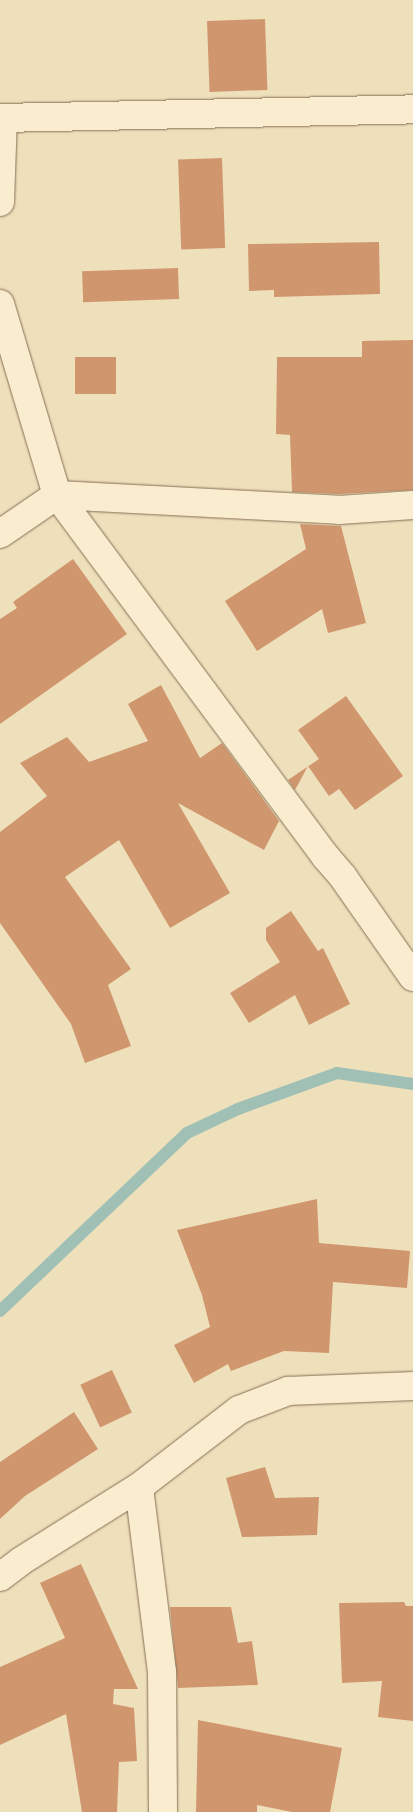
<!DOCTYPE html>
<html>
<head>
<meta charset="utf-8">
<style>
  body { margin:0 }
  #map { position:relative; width:413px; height:1812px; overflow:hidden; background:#efe0bc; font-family:"IBM Plex Serif",serif }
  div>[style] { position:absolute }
  .stream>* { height:12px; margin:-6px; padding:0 6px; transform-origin:6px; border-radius:6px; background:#a0c0b6 }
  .building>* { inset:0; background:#d0976f; transform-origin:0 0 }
  .roads { filter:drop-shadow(0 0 1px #876f55) drop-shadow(0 0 1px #876f55) }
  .minor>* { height:28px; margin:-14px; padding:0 14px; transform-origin:14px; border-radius:14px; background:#faedcf }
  span { translate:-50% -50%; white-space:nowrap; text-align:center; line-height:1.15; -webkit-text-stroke:4px #f7eacb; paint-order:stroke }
</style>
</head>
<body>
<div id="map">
  <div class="stream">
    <div style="left:0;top:1311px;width:258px;rotate:-43.6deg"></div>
    <div style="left:187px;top:1133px;width:56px;rotate:-25.2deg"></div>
    <div style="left:238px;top:1109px;width:105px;rotate:-20deg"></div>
    <div style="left:337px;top:1073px;width:77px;rotate:8.2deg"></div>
  </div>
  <div class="building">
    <div style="left:265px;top:19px;width:71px;height:58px;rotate:88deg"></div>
    <div style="left:222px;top:158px;width:90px;height:44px;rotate:88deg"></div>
    <div style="clip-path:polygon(379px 242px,380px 294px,274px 297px,274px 290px,249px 291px,248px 244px)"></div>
    <div style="left:178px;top:268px;width:31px;height:96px;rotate:88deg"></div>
    <div style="clip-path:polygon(413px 340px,413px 490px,339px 494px,292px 492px,290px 435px,276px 434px,277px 357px,362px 357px,362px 341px)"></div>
    <div style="left:75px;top:357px;width:41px;height:37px"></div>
    <div style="clip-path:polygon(300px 524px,341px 526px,366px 623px,328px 633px,322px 609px,257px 651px,225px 601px,306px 549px)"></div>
    <div style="clip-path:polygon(73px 559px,127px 634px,0 724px,0 619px,17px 608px,13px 602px)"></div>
    <div style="clip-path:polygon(161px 685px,200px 758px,222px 743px,279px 821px,264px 850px,178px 803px,230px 893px,170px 928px,119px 840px,65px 877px,131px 969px,108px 985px,131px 1046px,85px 1063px,71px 1024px,0 923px,0 832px,47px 796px,20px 763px,67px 737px,89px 762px,148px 741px,128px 704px)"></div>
    <div style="clip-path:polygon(346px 696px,403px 776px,355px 810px,339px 789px,329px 796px,308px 766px,295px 790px,288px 780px,319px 759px,298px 730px)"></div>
    <div style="clip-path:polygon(291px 911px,318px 951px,323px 948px,350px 1004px,309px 1025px,295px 995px,249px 1023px,230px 993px,280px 962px,266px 940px,266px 928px)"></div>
    <div style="clip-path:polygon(317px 1199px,319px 1243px,410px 1251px,407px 1288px,333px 1282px,329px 1353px,284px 1351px,231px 1371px,228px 1364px,194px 1383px,174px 1345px,210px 1327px,202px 1295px,177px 1230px)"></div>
    <div style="left:112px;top:1370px;width:47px;height:35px;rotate:65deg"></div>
    <div style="clip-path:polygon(74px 1412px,98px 1449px,25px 1496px,0 1519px,0 1462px)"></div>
    <div style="clip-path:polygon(265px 1467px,275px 1498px,319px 1497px,317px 1535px,242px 1537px,226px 1478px)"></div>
    <div style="clip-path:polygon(81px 1564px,138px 1689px,114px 1689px,113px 1704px,134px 1708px,137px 1761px,119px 1762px,117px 1812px,82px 1812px,66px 1714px,0 1745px,0 1667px,65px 1638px,40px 1583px)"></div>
    <div style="clip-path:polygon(404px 1602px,406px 1606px,413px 1606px,413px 1721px,378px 1717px,382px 1681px,342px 1683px,339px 1603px)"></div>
    <div style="clip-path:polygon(170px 1607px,231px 1607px,238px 1643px,252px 1641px,258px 1685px,178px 1688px)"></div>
    <div style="clip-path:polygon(198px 1720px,342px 1748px,330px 1812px,292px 1812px,257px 1805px,257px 1812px,196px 1812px)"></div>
  </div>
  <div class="roads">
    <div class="minor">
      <div style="left:0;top:118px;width:413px;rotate:-1.2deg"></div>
      <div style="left:0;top:202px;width:84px;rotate:-88deg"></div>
      <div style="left:0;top:304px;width:199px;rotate:73.4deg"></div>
      <div style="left:57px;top:495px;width:450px;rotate:53.4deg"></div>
      <div style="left:325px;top:856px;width:28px;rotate:49deg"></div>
      <div style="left:343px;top:877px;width:122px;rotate:55deg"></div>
      <div style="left:0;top:534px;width:69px;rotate:-34.4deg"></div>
      <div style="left:57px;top:495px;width:282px;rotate:3deg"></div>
      <div style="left:339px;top:510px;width:74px;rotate:-3.9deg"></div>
      <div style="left:0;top:1577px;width:26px;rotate:-37deg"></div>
      <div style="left:21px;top:1561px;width:139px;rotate:-32.1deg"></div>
      <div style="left:163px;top:1812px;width:140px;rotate:-90.4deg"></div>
      <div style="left:162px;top:1672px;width:186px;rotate:-97.1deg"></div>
      <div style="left:139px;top:1487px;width:126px;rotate:-37.6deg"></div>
      <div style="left:239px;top:1410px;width:53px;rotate:-21.2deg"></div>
      <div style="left:288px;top:1391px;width:125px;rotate:-2.3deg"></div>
    </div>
  </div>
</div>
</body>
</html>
